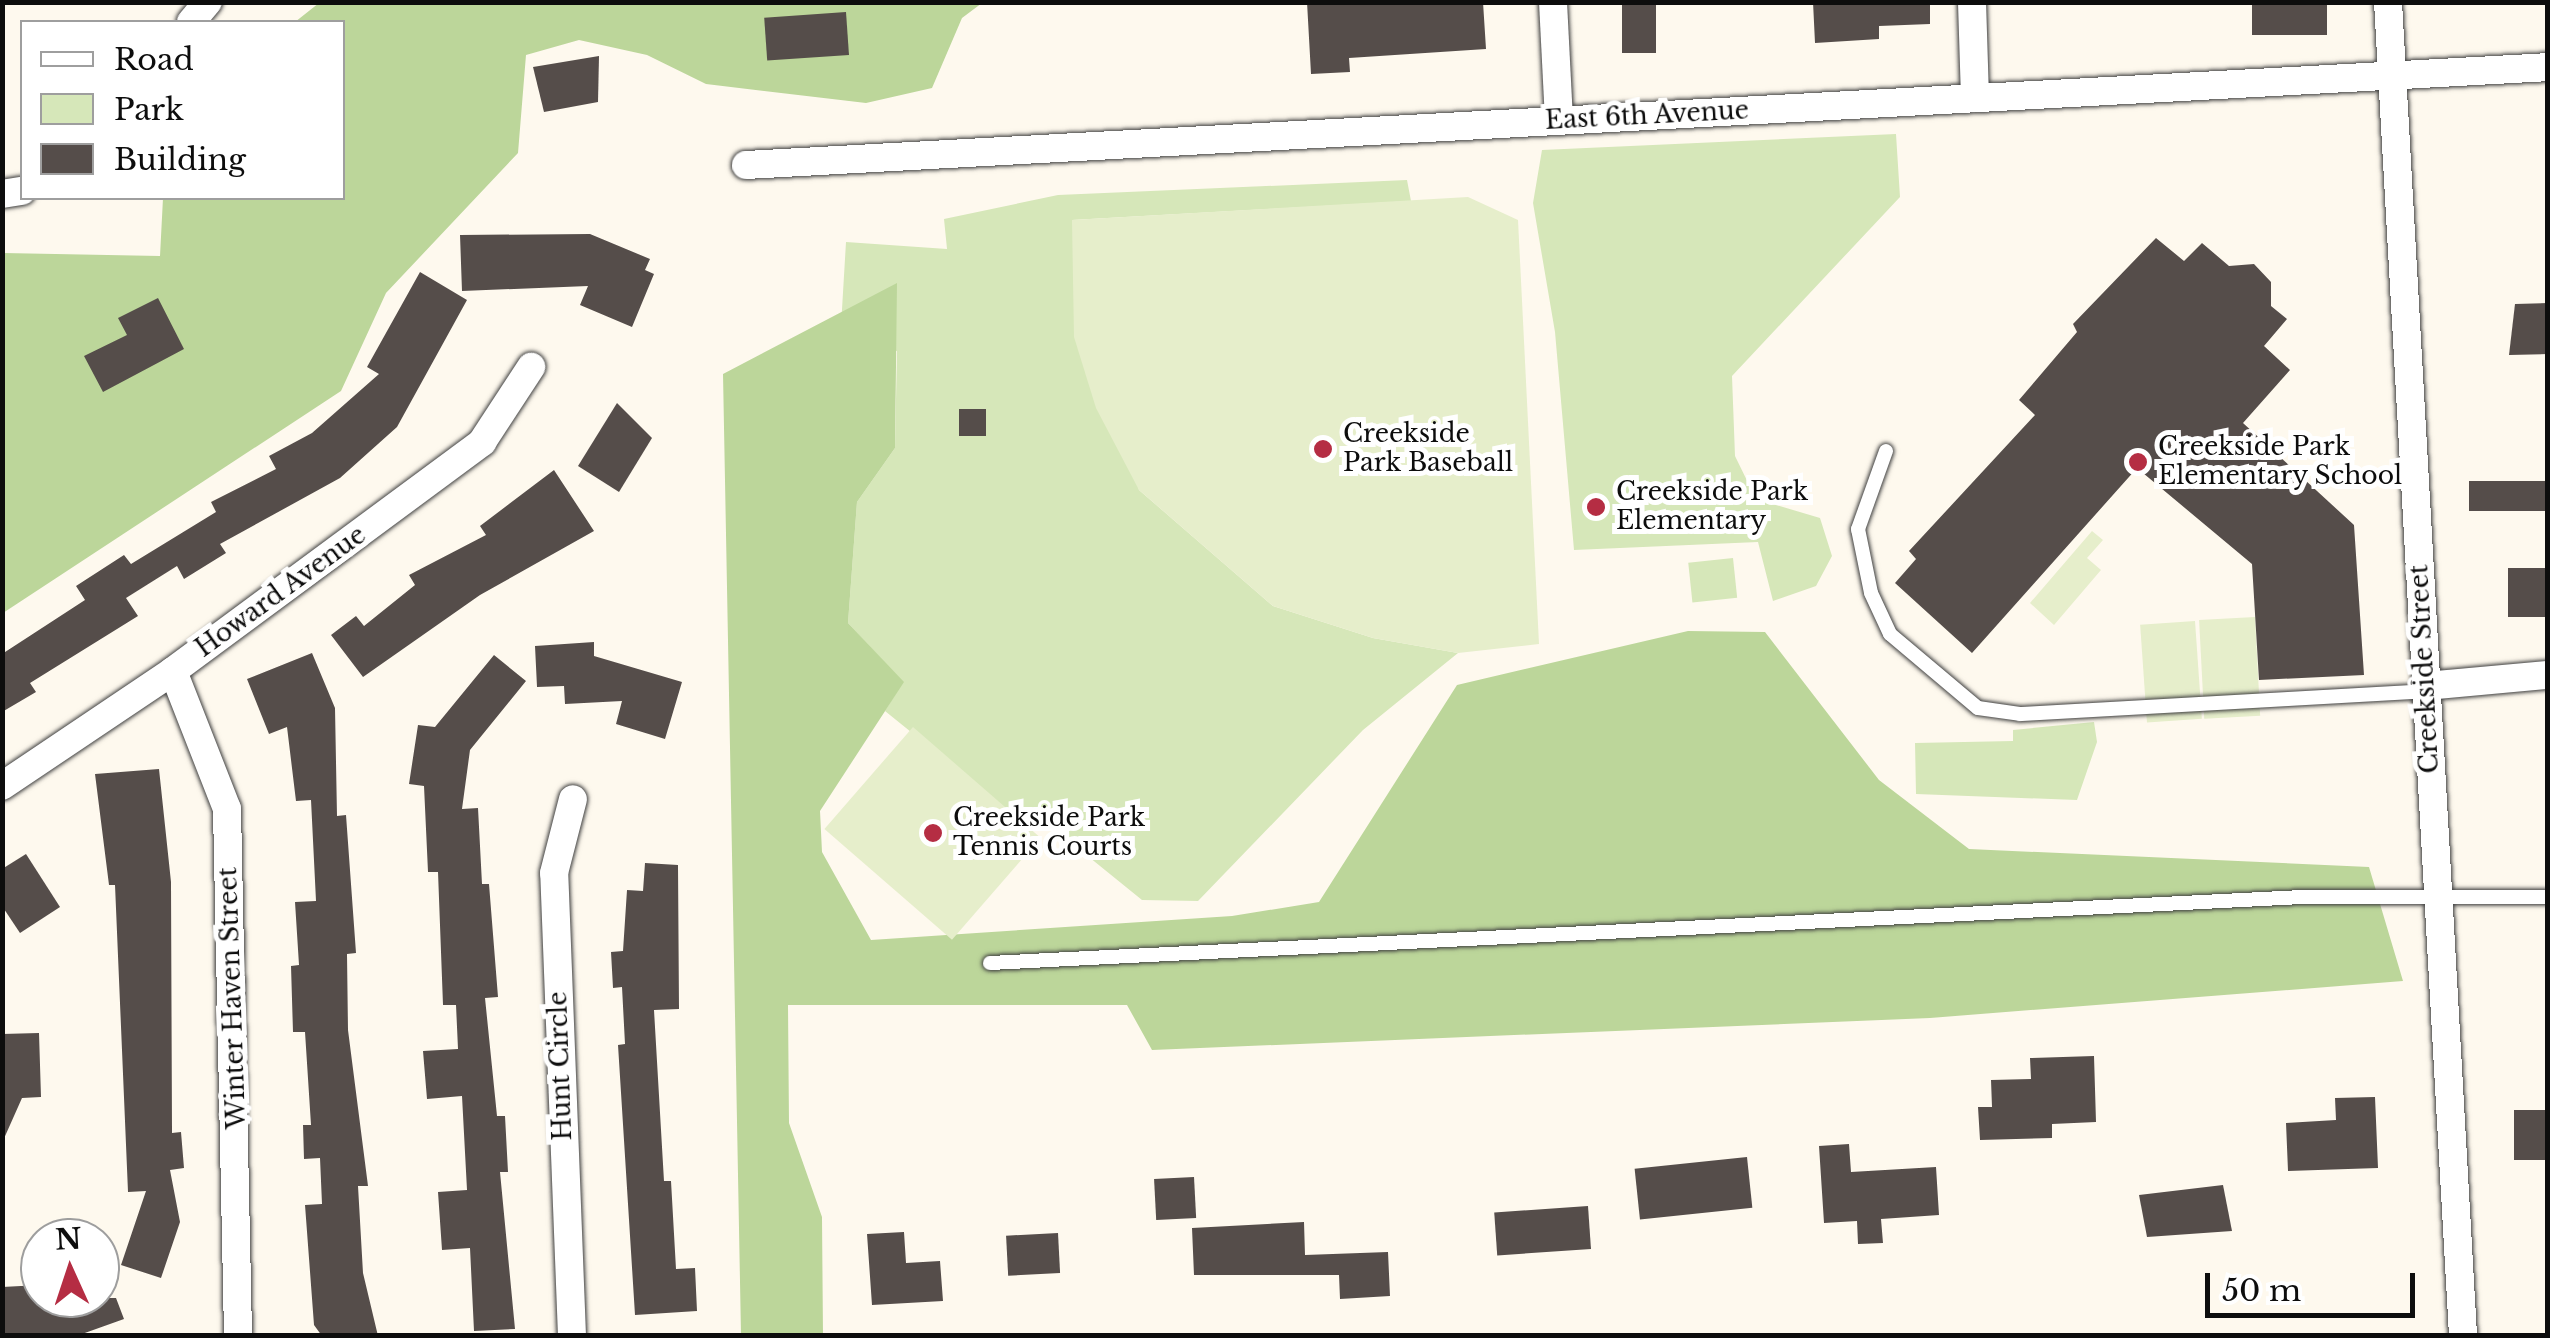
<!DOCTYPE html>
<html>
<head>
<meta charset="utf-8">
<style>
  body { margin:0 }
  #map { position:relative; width:2550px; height:1338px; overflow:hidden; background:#fef9ee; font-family:"Libre Baskerville",serif }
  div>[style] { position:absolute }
  .green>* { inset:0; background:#d6e7b9; transform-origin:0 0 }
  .forest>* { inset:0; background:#bcd69a }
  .pitch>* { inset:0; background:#e6eecb; transform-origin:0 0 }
  .building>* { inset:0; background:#554d4a; transform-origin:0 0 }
  .roads { filter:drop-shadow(0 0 2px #404040) drop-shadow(0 0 2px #404040) }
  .lane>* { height:14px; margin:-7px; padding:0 7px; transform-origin:7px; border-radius:7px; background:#fff }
  .street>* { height:28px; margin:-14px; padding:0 14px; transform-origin:14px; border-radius:14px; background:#fff }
  .dots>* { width:28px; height:28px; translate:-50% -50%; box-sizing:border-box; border:5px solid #fff; border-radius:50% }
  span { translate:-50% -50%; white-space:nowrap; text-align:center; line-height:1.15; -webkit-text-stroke:10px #fff; paint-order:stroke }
  .street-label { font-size:25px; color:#0d0d0d }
  .poi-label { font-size:25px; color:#0d0d0d }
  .left { translate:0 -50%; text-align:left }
  .frame { position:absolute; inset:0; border:5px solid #0d0d0d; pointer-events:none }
  .legend { position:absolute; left:20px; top:20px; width:325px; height:180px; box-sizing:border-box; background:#fff; border:2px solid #9e9e9e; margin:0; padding:12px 18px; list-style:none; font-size:30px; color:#0d0d0d }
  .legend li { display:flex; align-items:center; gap:20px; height:50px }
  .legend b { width:50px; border:2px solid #9e9e9e }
  .north { position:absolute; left:20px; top:1218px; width:100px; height:100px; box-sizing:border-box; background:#fff; border:2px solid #9e9e9e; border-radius:50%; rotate:357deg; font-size:28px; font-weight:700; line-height:40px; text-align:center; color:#0d0d0d }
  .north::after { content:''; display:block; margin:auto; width:35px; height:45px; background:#b52d43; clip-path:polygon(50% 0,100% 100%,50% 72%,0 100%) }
  .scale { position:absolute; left:2205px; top:1273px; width:210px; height:45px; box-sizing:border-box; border:5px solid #0d0d0d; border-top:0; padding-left:12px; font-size:30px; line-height:35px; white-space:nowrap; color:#0d0d0d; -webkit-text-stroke:8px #fff; paint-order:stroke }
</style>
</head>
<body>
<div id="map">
  <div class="green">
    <div style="clip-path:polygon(1896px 134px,1900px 197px,1732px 376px,1735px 456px,1756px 499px,1820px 518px,1832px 556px,1816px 586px,1773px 601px,1758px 542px,1574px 550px,1555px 332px,1533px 203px,1542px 150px)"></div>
    <div style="clip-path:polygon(1407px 180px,1411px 201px,1072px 220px,1139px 490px,1273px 606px,1373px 638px,1458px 653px,1363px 730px,1198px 901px,1142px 900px,1042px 819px,1015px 816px,885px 711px,903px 682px,848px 623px,857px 502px,895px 448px,897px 351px,840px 343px,846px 242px,947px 249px,944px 219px,1058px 195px)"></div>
    <div style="left:1733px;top:558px;width:40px;height:45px;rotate:84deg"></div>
    <div style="clip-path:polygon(2094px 722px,2097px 742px,2077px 800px,1916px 794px,1915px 743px,2013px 741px,2013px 730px)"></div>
  </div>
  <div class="forest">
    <div style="clip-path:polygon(319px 3px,982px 3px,962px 18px,932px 88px,866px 103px,706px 84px,647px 55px,579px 40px,526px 55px,518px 153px,386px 293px,341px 391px,3px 613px,3px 253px,160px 256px,163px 198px,342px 198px,342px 22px,295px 22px)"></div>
    <div style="clip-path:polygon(897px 283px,895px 448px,857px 502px,848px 623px,904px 682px,820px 811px,822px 852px,871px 940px,1232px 916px,1319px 902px,1457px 685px,1688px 631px,1765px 632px,1879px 780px,1969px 849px,2369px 867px,2403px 981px,1930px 1018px,1152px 1050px,1127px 1005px,788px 1005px,789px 1123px,822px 1217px,823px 1335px,741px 1335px,723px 374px)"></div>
  </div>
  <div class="pitch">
    <div style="clip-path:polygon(1468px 197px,1518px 220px,1539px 644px,1458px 653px,1373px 638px,1273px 606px,1139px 490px,1096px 408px,1074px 337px,1072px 220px)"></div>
    <div style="clip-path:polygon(2092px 531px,2103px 540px,2087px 558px,2101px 570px,2054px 625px,2030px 603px)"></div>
    <div style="left:2255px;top:617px;width:99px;height:56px;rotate:87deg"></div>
    <div style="left:2195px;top:621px;width:98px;height:55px;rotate:86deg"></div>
    <div style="left:913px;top:727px;width:169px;height:135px;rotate:41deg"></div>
  </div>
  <div class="building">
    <div style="clip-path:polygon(1307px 2px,1483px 2px,1486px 49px,1349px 58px,1350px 72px,1311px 74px)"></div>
    <div style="left:1622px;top:2px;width:34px;height:51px"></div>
    <div style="clip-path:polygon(1813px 2px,1930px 2px,1930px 24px,1879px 26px,1879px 39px,1815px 43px)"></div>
    <div style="left:2252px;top:2px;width:75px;height:33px"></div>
    <div style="left:846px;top:12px;width:43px;height:82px;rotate:86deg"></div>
    <div style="clip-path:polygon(599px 56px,598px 102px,544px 112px,533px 67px)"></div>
    <div style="clip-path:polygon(590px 234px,650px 259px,645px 270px,654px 274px,632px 327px,580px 305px,588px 286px,462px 291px,460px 235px)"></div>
    <div style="clip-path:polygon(2156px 238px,2184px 261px,2202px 243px,2229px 266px,2254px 264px,2271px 282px,2271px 306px,2287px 319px,2264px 346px,2290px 370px,2243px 423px,2354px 525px,2364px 675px,2259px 680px,2252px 564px,2137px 468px,1972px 653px,1895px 583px,1916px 559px,1909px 551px,2035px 415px,2019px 400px,2077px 332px,2073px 324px)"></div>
    <div style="clip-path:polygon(420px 272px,467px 300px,397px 427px,340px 478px,220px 544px,226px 553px,184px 579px,177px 566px,126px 598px,138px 616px,30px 683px,36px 692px,2px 712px,2px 654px,85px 600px,76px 586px,124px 555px,131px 564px,216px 512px,211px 502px,276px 469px,269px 456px,312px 433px,379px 374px,367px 367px)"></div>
    <div style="clip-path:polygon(158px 298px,184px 349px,103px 392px,84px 356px,127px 335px,118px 318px)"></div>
    <div style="clip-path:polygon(2548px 303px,2548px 354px,2509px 355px,2515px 304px)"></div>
    <div style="clip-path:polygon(617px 403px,652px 438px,619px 492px,578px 466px)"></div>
    <div style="left:959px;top:409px;width:27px;height:27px"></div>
    <div style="clip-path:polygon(554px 470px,594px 531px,480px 595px,363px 677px,331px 635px,356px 616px,364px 626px,415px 585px,409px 575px,486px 535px,480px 526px)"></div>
    <div style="left:2548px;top:481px;width:30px;height:79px;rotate:90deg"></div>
    <div style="left:2548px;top:568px;width:49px;height:40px;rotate:90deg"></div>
    <div style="clip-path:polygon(594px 642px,594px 656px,682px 682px,665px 739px,616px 724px,622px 701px,565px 704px,564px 686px,537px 687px,535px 646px)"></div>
    <div style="clip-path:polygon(312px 653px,335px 708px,337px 816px,346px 815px,356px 953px,347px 954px,348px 1030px,368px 1186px,358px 1186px,363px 1273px,378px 1336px,322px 1336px,314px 1325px,305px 1205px,322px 1204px,320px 1158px,304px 1159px,303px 1125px,311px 1125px,305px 1032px,293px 1032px,291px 966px,299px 965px,295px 902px,316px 901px,311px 800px,296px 801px,287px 727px,269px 734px,247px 679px)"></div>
    <div style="clip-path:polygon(494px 655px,526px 681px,470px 750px,462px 809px,478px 808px,482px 884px,489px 884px,498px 997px,485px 998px,497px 1116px,505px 1116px,508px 1172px,500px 1172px,515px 1329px,474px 1331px,470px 1248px,442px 1250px,438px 1192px,467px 1190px,462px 1096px,427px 1099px,423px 1051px,458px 1049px,456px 1005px,443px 1005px,438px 872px,428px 872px,424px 786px,409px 784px,418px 725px,435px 727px)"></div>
    <div style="clip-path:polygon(159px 769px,171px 882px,172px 1133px,181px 1132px,184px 1168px,170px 1170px,180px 1222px,161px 1278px,121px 1265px,146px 1191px,128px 1192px,115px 885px,109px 885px,95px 774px)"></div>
    <div style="clip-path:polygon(26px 854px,60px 907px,20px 933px,2px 906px,2px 869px)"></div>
    <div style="clip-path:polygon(645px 863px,678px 865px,679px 1009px,654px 1010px,664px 1181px,671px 1181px,676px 1269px,695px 1268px,697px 1311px,635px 1315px,618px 1045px,625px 1044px,622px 987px,613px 988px,611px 952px,623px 951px,627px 890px,643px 891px)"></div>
    <div style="clip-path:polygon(39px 1033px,41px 1097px,22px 1098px,2px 1143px,2px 1034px)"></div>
    <div style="clip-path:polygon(2094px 1056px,2096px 1122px,2052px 1124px,2052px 1138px,1980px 1140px,1978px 1107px,1992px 1107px,1991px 1080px,2031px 1079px,2030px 1058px)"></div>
    <div style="clip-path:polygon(2375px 1097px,2378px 1168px,2288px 1171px,2286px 1123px,2336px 1120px,2335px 1098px)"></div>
    <div style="left:2548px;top:1110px;width:50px;height:34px;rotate:90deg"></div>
    <div style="clip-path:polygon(1849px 1144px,1851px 1172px,1936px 1167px,1939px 1215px,1881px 1219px,1883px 1243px,1858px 1244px,1857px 1221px,1824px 1223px,1819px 1146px)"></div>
    <div style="left:1747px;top:1157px;width:51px;height:113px;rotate:84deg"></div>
    <div style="left:1194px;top:1177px;width:41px;height:40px;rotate:87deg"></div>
    <div style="clip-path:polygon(2223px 1185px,2232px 1231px,2147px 1237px,2139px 1195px)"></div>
    <div style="left:1588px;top:1206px;width:43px;height:94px;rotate:86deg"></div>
    <div style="clip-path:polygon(1304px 1222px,1305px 1255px,1388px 1252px,1390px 1296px,1340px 1299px,1339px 1275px,1194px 1275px,1192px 1228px)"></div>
    <div style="clip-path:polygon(904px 1232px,906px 1263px,940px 1261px,943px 1301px,872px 1305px,867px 1234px)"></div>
    <div style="left:1058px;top:1233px;width:40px;height:52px;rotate:87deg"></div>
    <div style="clip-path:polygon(40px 1285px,40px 1298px,116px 1298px,124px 1319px,82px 1334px,2px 1335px,2px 1287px)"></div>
  </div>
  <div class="roads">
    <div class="lane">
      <div style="left:1886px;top:451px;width:83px;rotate:109.7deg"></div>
      <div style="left:1858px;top:529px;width:65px;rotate:78.5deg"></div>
      <div style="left:1871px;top:593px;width:45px;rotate:65.1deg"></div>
      <div style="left:1890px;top:634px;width:115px;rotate:40.1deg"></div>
      <div style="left:1978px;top:708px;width:42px;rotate:8.1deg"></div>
      <div style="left:2020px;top:714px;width:408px;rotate:-3.2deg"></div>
      <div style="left:990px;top:963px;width:1314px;rotate:-2.88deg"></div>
      <div style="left:2302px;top:897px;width:246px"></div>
    </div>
    <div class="street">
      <div style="left:1553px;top:2px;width:119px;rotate:87.1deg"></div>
      <div style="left:1972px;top:2px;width:96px;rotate:88.2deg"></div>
      <div style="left:2388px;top:2px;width:1336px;rotate:86.78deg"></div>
      <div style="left:191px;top:22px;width:26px;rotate:-50deg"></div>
      <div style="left:746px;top:165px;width:1805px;rotate:-3.11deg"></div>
      <div style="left:2px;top:194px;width:20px;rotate:-9deg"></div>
      <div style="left:173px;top:671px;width:148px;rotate:68.6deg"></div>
      <div style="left:227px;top:809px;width:527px;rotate:88.8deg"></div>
      <div style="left:2426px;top:686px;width:122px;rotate:-5.2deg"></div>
      <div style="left:2px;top:786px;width:206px;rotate:-33.9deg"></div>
      <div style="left:173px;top:671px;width:385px;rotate:-36.5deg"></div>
      <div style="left:482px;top:442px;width:90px;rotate:-56.8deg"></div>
      <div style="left:572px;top:1336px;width:463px;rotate:-92.2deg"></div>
      <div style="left:554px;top:873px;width:76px;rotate:-75.6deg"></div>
    </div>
  </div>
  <div class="dots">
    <div style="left:1323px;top:449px;background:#b52d43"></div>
    <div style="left:2138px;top:462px;background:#b52d43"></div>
    <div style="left:1596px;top:507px;background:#b52d43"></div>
    <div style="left:933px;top:833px;background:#b52d43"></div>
  </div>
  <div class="street-label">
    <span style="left:1647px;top:116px;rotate:-3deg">East 6th Avenue</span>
    <span style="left:281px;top:592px;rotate:-36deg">Howard Avenue</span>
    <span style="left:2425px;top:669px;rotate:-93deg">Creekside Street</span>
    <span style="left:233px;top:998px;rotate:-92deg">Winter Haven Street</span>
    <span style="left:561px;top:1066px;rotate:-92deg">Hunt Circle</span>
  </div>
  <div class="poi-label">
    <span class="left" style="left:1343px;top:449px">Creekside<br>Park Baseball</span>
    <span class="left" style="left:2158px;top:462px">Creekside Park<br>Elementary School</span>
    <span class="left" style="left:1616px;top:507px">Creekside Park<br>Elementary</span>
    <span class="left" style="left:953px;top:833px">Creekside Park<br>Tennis Courts</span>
  </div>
  <div class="frame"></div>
  <ul class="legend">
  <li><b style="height:12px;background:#fff"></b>Road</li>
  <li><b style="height:28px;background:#d6e7b9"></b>Park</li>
  <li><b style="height:28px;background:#554d4a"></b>Building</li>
  </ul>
  <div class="north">N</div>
  <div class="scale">50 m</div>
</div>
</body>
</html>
